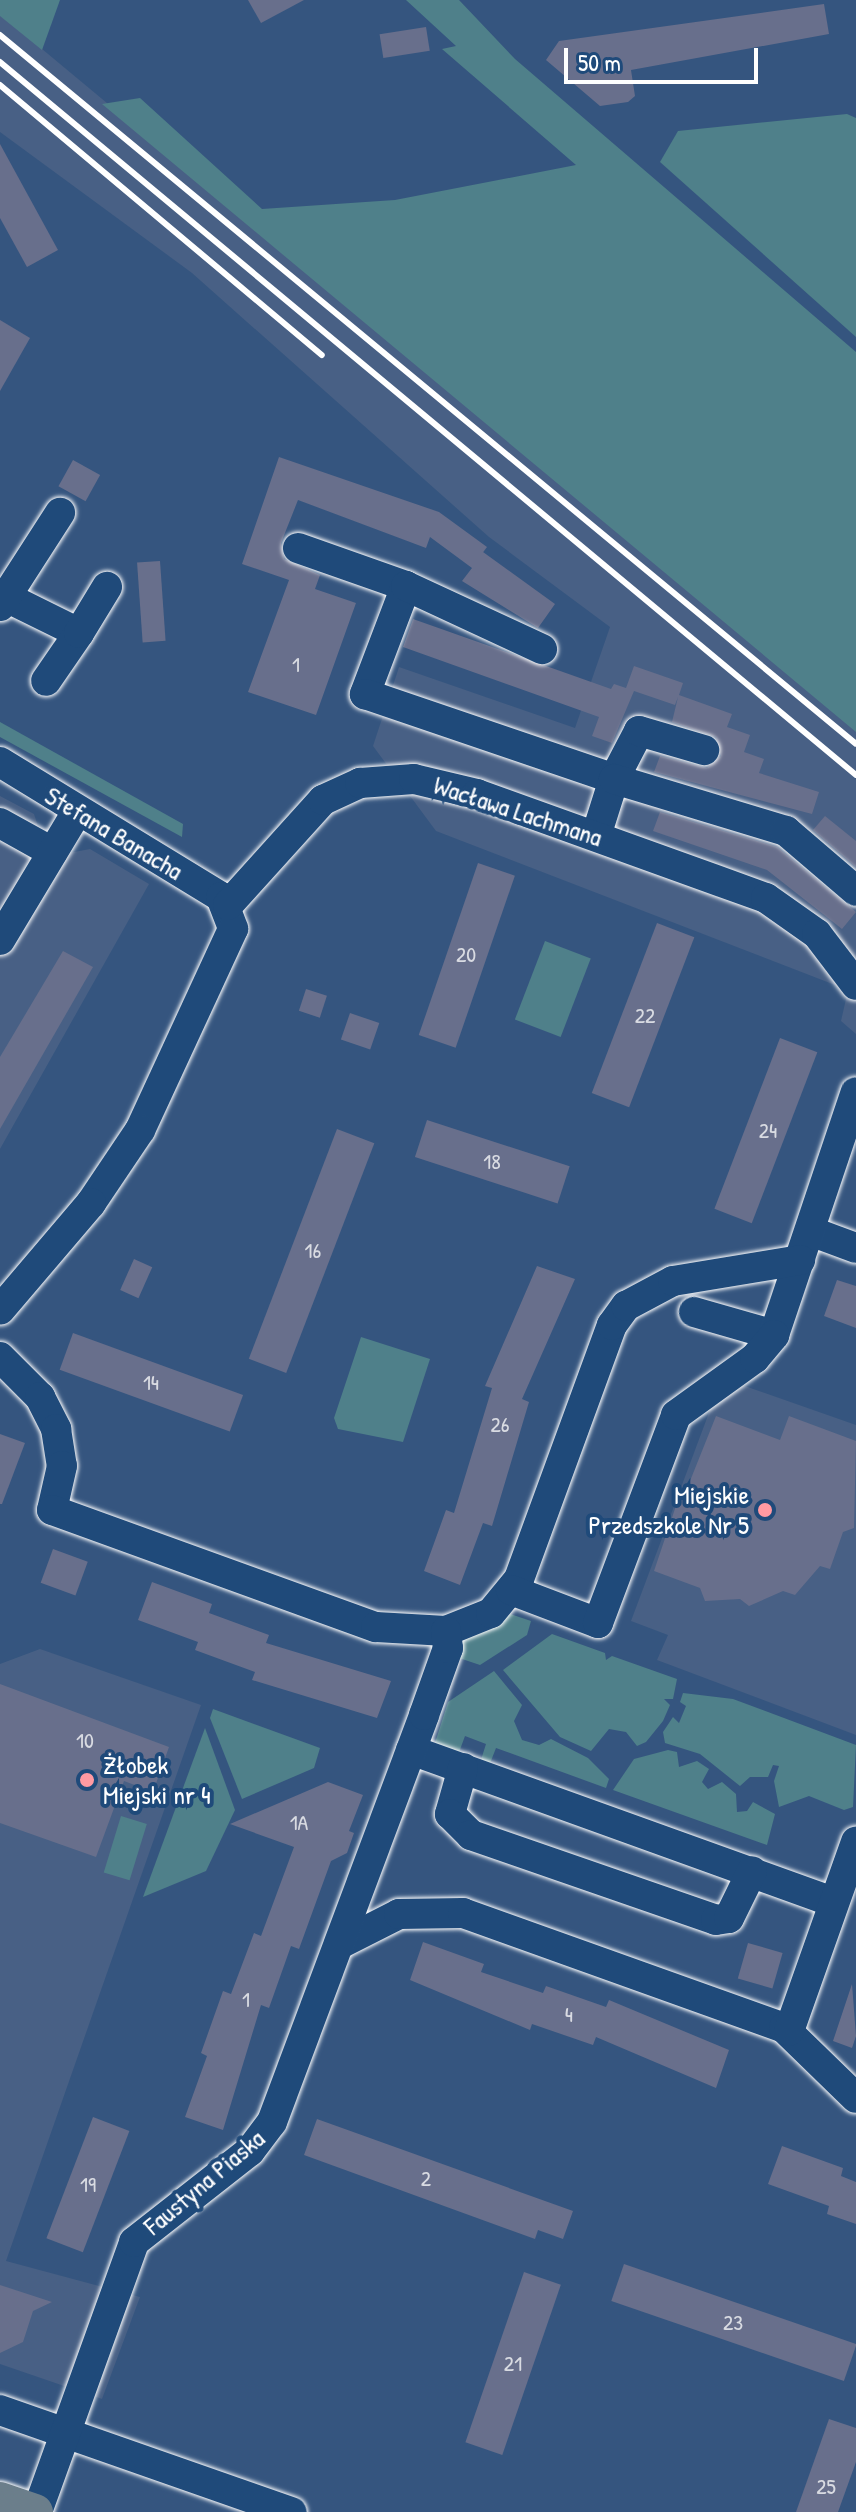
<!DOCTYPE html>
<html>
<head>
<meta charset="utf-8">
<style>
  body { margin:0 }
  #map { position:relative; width:856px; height:2512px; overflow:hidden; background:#35557f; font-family:"Patrick Hand",sans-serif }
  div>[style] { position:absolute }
  .built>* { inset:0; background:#486085 }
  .green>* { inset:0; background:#4f808a; transform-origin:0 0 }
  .building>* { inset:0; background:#686f8c; transform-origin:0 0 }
  .roads { filter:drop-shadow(0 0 2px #fff) drop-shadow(0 0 2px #fff) }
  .minor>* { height:30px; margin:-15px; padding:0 15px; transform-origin:15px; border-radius:15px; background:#1f4a7a }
  .major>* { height:36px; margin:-18px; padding:0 18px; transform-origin:18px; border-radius:18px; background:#6b7e8b }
  .rail>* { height:6px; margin:-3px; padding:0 3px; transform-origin:3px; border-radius:3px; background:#fff }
  .dots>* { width:22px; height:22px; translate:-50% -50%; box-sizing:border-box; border:4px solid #1f4a7a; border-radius:50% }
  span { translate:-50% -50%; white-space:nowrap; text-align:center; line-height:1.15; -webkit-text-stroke:8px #1f4a7a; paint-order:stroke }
  .number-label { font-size:22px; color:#d9dbe2 }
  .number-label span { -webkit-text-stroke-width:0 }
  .street-label { font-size:26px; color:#fff }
  .poi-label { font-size:26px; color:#fff }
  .right { translate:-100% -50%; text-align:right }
  .left { translate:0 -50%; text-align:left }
  .scale { position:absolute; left:564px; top:48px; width:194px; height:36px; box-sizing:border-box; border:4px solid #fff; border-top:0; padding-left:10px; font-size:24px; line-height:28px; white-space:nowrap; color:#fff; -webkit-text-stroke:6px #1f4a7a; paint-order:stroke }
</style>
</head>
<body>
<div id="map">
  <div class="built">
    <div style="clip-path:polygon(0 14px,856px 726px,856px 1034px,841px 1021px,848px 990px,436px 831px,373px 746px,399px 667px,575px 728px,610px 627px,489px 537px,192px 273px,0 132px)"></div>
    <div style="clip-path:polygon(0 796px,34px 814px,41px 835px,69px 853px,90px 849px,149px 884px,0 1149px)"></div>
    <div style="clip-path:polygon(722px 1378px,856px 1425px,856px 1735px,657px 1660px,668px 1635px,631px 1621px)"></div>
    <div style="clip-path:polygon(40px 1649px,201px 1705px,6px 2261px,140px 2297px,102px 2399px,0 2364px,0 1664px)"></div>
  </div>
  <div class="green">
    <div style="clip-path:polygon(0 0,60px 0,42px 50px,0 16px)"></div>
    <div style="clip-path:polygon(406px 0,459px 0,515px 59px,856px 352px,856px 732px,102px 104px,140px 98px,262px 209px,395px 200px,576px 165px,442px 49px,456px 46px)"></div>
    <div style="clip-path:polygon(847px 114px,856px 118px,856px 337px,660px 162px,678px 131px)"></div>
    <div style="clip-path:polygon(0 722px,183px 824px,182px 837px,0 737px)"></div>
    <div style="left:545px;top:941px;width:49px;height:84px;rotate:21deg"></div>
    <div style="clip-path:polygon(361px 1337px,430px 1359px,403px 1442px,338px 1429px,334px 1418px)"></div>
    <div style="clip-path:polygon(504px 1612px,531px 1621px,527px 1635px,480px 1665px,453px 1656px,463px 1636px)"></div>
    <div style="clip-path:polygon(552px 1634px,605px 1653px,606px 1660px,612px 1656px,677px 1679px,673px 1699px,664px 1699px,670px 1705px,663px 1721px,646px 1742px,637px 1746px,626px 1732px,609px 1729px,591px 1751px,560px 1737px,503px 1670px)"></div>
    <div style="clip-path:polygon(494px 1671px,522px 1705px,514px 1721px,522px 1740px,539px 1745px,551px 1739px,588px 1758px,609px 1779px,606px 1788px,496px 1748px,489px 1766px,480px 1763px,486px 1744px,465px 1736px,458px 1755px,435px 1743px,448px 1702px)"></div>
    <div style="clip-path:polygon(683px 1693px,733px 1699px,856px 1745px,853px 1807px,844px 1810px,809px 1796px,779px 1807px,774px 1781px,779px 1766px,773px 1765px,768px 1777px,750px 1777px,740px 1786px,700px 1754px,665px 1743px,663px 1732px,673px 1717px,679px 1723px,686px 1706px,680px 1702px)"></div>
    <div style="clip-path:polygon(213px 1709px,320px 1748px,314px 1768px,242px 1799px,210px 1718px)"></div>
    <div style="clip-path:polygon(205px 1728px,235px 1810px,206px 1871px,143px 1897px)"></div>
    <div style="clip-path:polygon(668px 1750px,677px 1752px,679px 1767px,697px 1761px,709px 1769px,702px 1782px,708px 1789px,722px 1782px,736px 1794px,737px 1812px,747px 1811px,753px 1802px,775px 1814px,767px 1845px,613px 1790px,634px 1759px)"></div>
    <div style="left:121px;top:1816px;width:27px;height:59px;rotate:17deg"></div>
  </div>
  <div class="building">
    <div style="clip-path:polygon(248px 0,304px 0,261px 23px)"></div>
    <div style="clip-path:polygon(824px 4px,829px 34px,631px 70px,635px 96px,628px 102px,600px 106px,546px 60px,559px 41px)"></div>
    <div style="left:426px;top:27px;width:24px;height:47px;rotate:81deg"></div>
    <div style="clip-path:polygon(0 144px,58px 250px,27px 267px,0 218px)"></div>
    <div style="clip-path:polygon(0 320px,30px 338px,0 391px)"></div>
    <div style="clip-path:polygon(279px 457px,439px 512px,487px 547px,475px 563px,483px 552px,555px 604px,538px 628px,462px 581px,472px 568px,430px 537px,426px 548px,298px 500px,281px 543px,284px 559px,320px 575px,315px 589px,356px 603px,316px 715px,248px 692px,289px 580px,242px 564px)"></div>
    <div style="left:73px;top:460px;width:31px;height:30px;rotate:29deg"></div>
    <div style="left:160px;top:561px;width:80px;height:23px;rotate:86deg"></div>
    <div style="clip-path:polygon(413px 619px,611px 689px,614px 684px,626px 688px,634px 666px,683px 683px,679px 695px,732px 714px,727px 727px,750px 735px,744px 752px,764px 759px,759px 773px,819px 792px,812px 814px,654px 772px,660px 756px,707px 768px,721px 756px,716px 737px,672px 722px,678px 697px,675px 705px,634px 691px,612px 743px,592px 736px,599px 717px,403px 647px)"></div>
    <div style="clip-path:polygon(660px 812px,777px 847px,856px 912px,842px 929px,767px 870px,653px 831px)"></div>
    <div style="clip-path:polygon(825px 816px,856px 841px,856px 867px,813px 830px)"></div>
    <div style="left:478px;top:863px;width:39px;height:182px;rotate:19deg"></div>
    <div style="left:657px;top:923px;width:40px;height:182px;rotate:21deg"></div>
    <div style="clip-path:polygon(63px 951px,93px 967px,0 1129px,0 1057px)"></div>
    <div style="left:306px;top:989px;width:22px;height:23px;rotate:18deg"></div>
    <div style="left:350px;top:1013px;width:31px;height:28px;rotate:19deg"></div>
    <div style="left:780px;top:1038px;width:40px;height:183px;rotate:21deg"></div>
    <div style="left:427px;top:1120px;width:150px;height:39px;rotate:18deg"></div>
    <div style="left:337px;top:1129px;width:40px;height:246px;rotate:21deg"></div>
    <div style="left:134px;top:1259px;width:20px;height:34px;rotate:24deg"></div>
    <div style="clip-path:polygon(537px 1266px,575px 1279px,522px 1399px,529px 1402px,492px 1526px,483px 1523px,460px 1585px,424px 1571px,446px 1510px,454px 1513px,492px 1388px,485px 1386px)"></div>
    <div style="clip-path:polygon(837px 1280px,856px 1286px,856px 1328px,824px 1316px)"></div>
    <div style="left:73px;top:1333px;width:181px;height:39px;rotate:20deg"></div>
    <div style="clip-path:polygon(716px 1416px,780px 1440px,789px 1416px,856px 1441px,854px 1528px,843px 1532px,830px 1569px,820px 1566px,795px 1595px,783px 1591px,749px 1606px,740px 1599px,705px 1601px,700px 1588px,654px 1571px,683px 1485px,688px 1486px)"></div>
    <div style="clip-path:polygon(0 1434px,25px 1443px,2px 1504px,0 1504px)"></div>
    <div style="left:53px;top:1549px;width:37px;height:36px;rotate:20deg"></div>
    <div style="clip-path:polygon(152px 1582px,212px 1604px,209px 1613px,269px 1635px,266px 1643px,391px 1681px,377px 1718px,252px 1680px,255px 1672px,195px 1650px,198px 1642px,138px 1620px)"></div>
    <div style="clip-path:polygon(0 1684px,169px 1747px,153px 1792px,124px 1781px,96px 1857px,0 1823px)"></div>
    <div style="clip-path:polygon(328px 1782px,363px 1795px,349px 1831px,354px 1833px,347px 1853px,331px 1861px,299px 1949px,291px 1946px,269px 2008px,261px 2005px,223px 2130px,185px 2117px,207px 2056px,201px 2053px,223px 1991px,231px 1994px,254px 1933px,261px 1936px,294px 1847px,230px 1824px)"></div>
    <div style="clip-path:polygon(423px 1942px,484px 1964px,481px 1972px,543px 1993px,546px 1986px,606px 2007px,609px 2000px,729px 2050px,716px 2088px,596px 2037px,593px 2045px,532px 2024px,530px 2030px,410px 1980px)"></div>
    <div style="left:748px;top:1943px;width:36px;height:37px;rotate:16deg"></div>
    <div style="clip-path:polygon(852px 1984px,856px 2036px,852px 2048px,833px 2041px)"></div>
    <div style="left:93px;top:2117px;width:39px;height:130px;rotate:21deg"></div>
    <div style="clip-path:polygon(317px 2119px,573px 2211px,563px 2239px,538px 2230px,535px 2239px,304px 2155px)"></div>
    <div style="clip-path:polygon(782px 2146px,843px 2168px,841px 2176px,856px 2182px,856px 2224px,827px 2214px,829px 2206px,768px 2184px)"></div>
    <div style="left:624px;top:2264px;width:246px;height:39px;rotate:19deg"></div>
    <div style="left:524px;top:2272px;width:39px;height:180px;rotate:19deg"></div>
    <div style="clip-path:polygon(0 2285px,52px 2302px,33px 2311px,23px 2342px,0 2353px)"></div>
    <div style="clip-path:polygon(829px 2419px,856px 2428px,856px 2462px,838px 2512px,796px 2512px)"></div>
  </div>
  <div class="roads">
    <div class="minor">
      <div style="left:298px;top:548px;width:114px;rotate:19.4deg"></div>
      <div style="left:406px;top:586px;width:116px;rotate:110.8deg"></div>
      <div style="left:365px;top:694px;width:263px;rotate:18.8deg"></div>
      <div style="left:614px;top:779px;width:54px;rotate:-62.5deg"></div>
      <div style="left:639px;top:731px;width:68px;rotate:16.3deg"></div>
      <div style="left:406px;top:586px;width:150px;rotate:24.9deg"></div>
      <div style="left:6px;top:597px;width:81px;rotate:26.3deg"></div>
      <div style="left:79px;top:633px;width:58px;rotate:124.5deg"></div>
      <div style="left:0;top:606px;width:111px;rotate:-57.2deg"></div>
      <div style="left:79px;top:633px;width:54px;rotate:-58.7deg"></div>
      <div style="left:0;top:762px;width:259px;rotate:31.4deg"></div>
      <div style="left:221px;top:897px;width:34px;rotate:69deg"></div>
      <div style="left:233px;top:929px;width:221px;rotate:114.8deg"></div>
      <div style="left:140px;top:1130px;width:88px;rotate:123.9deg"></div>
      <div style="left:91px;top:1203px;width:140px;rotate:130.4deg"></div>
      <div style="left:0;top:823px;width:60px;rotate:29.1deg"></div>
      <div style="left:596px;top:836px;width:60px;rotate:-72.5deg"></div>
      <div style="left:614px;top:779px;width:180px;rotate:16.8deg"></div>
      <div style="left:786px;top:831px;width:92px;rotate:40.6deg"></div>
      <div style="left:228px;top:905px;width:142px;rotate:-47.9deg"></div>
      <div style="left:323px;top:800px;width:41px;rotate:-24.7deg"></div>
      <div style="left:360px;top:783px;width:54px;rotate:-4.2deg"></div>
      <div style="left:414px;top:779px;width:65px;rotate:13.4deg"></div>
      <div style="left:477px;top:794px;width:307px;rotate:19.8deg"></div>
      <div style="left:766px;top:898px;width:62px;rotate:35.2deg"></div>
      <div style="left:817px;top:934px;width:64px;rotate:52.6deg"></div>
      <div style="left:0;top:940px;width:149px;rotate:-59deg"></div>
      <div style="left:810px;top:1231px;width:49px;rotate:20.3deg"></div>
      <div style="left:694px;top:1312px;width:83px;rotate:16deg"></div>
      <div style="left:774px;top:1335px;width:256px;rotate:-71.4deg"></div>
      <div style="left:0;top:1357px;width:57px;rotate:45deg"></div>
      <div style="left:40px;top:1397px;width:36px;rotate:63deg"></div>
      <div style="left:56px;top:1429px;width:37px;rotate:81deg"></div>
      <div style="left:62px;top:1466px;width:45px;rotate:102.8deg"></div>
      <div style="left:52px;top:1510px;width:344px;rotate:19.9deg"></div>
      <div style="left:376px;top:1627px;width:70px;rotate:3.3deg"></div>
      <div style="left:446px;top:1631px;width:48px;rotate:-21.8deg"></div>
      <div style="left:491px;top:1613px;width:44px;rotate:-50.5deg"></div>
      <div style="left:519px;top:1579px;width:270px;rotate:-69.9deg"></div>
      <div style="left:612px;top:1325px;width:24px;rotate:-54deg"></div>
      <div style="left:626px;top:1306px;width:53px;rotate:-28deg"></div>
      <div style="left:673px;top:1281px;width:129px;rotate:-9.4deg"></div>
      <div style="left:511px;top:1590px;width:93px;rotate:20.8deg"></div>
      <div style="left:598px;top:1623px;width:222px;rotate:-69.4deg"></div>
      <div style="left:676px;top:1415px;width:97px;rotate:-35.8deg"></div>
      <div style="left:755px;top:1358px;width:30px;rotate:-50deg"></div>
      <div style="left:411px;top:1750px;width:449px;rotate:19.8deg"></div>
      <div style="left:463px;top:1768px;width:48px;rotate:105.8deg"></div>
      <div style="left:450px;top:1814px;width:30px;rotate:45deg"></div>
      <div style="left:471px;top:1835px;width:259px;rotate:19.1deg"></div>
      <div style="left:716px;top:1920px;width:13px;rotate:-9deg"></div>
      <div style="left:729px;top:1918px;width:52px;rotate:-63.9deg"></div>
      <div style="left:340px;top:1944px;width:66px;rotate:-27deg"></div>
      <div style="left:399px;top:1914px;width:64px;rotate:-0.9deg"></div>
      <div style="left:463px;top:1913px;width:341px;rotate:19.7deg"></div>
      <div style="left:784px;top:2028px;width:100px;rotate:44.2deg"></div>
      <div style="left:789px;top:2031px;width:201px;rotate:-70.5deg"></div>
      <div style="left:0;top:2410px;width:309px;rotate:19.3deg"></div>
      <div style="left:37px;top:2512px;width:287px;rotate:-70.2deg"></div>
      <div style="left:134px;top:2242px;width:147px;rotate:-38.1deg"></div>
      <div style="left:250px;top:2151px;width:36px;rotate:-53deg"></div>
      <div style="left:272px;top:2122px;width:434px;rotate:-69.5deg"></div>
      <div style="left:424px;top:1715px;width:71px;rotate:-70.3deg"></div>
      <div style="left:448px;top:1648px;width:17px;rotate:-97deg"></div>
    </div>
    <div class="major">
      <div style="left:0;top:2500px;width:37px;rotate:19deg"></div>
    </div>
  </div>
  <div class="rail">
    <div style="left:0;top:35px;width:1111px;rotate:39.63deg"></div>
    <div style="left:0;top:62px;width:1114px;rotate:39.79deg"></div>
    <div style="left:0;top:85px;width:420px;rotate:40deg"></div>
  </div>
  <div class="dots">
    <div style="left:765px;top:1510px;background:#ff9aa2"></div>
    <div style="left:87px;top:1780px;background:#ff9aa2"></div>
  </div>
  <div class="number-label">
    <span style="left:296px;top:665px">1</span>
    <span style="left:466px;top:955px">20</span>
    <span style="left:645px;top:1016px">22</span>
    <span style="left:768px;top:1131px">24</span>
    <span style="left:492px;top:1162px">18</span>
    <span style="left:313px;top:1251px">16</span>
    <span style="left:151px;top:1383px">14</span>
    <span style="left:500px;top:1425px">26</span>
    <span style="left:85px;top:1741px">10</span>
    <span style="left:299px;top:1823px">1A</span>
    <span style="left:246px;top:2000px">1</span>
    <span style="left:569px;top:2015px">4</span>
    <span style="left:426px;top:2179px">2</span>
    <span style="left:88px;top:2185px">19</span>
    <span style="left:733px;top:2323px">23</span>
    <span style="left:513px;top:2364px">21</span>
    <span style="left:826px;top:2487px">25</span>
  </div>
  <div class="street-label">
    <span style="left:518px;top:811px;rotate:18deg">Wacława Lachmana</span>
    <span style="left:114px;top:833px;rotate:31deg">Stefana Banacha</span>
    <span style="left:204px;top:2182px;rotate:-40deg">Faustyna Piaska</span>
  </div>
  <div class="poi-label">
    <span class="right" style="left:749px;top:1510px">Miejskie<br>Przedszkole Nr 5</span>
    <span class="left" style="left:103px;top:1780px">Żłobek<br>Miejski nr 4</span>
  </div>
  <div class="scale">50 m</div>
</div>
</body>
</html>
